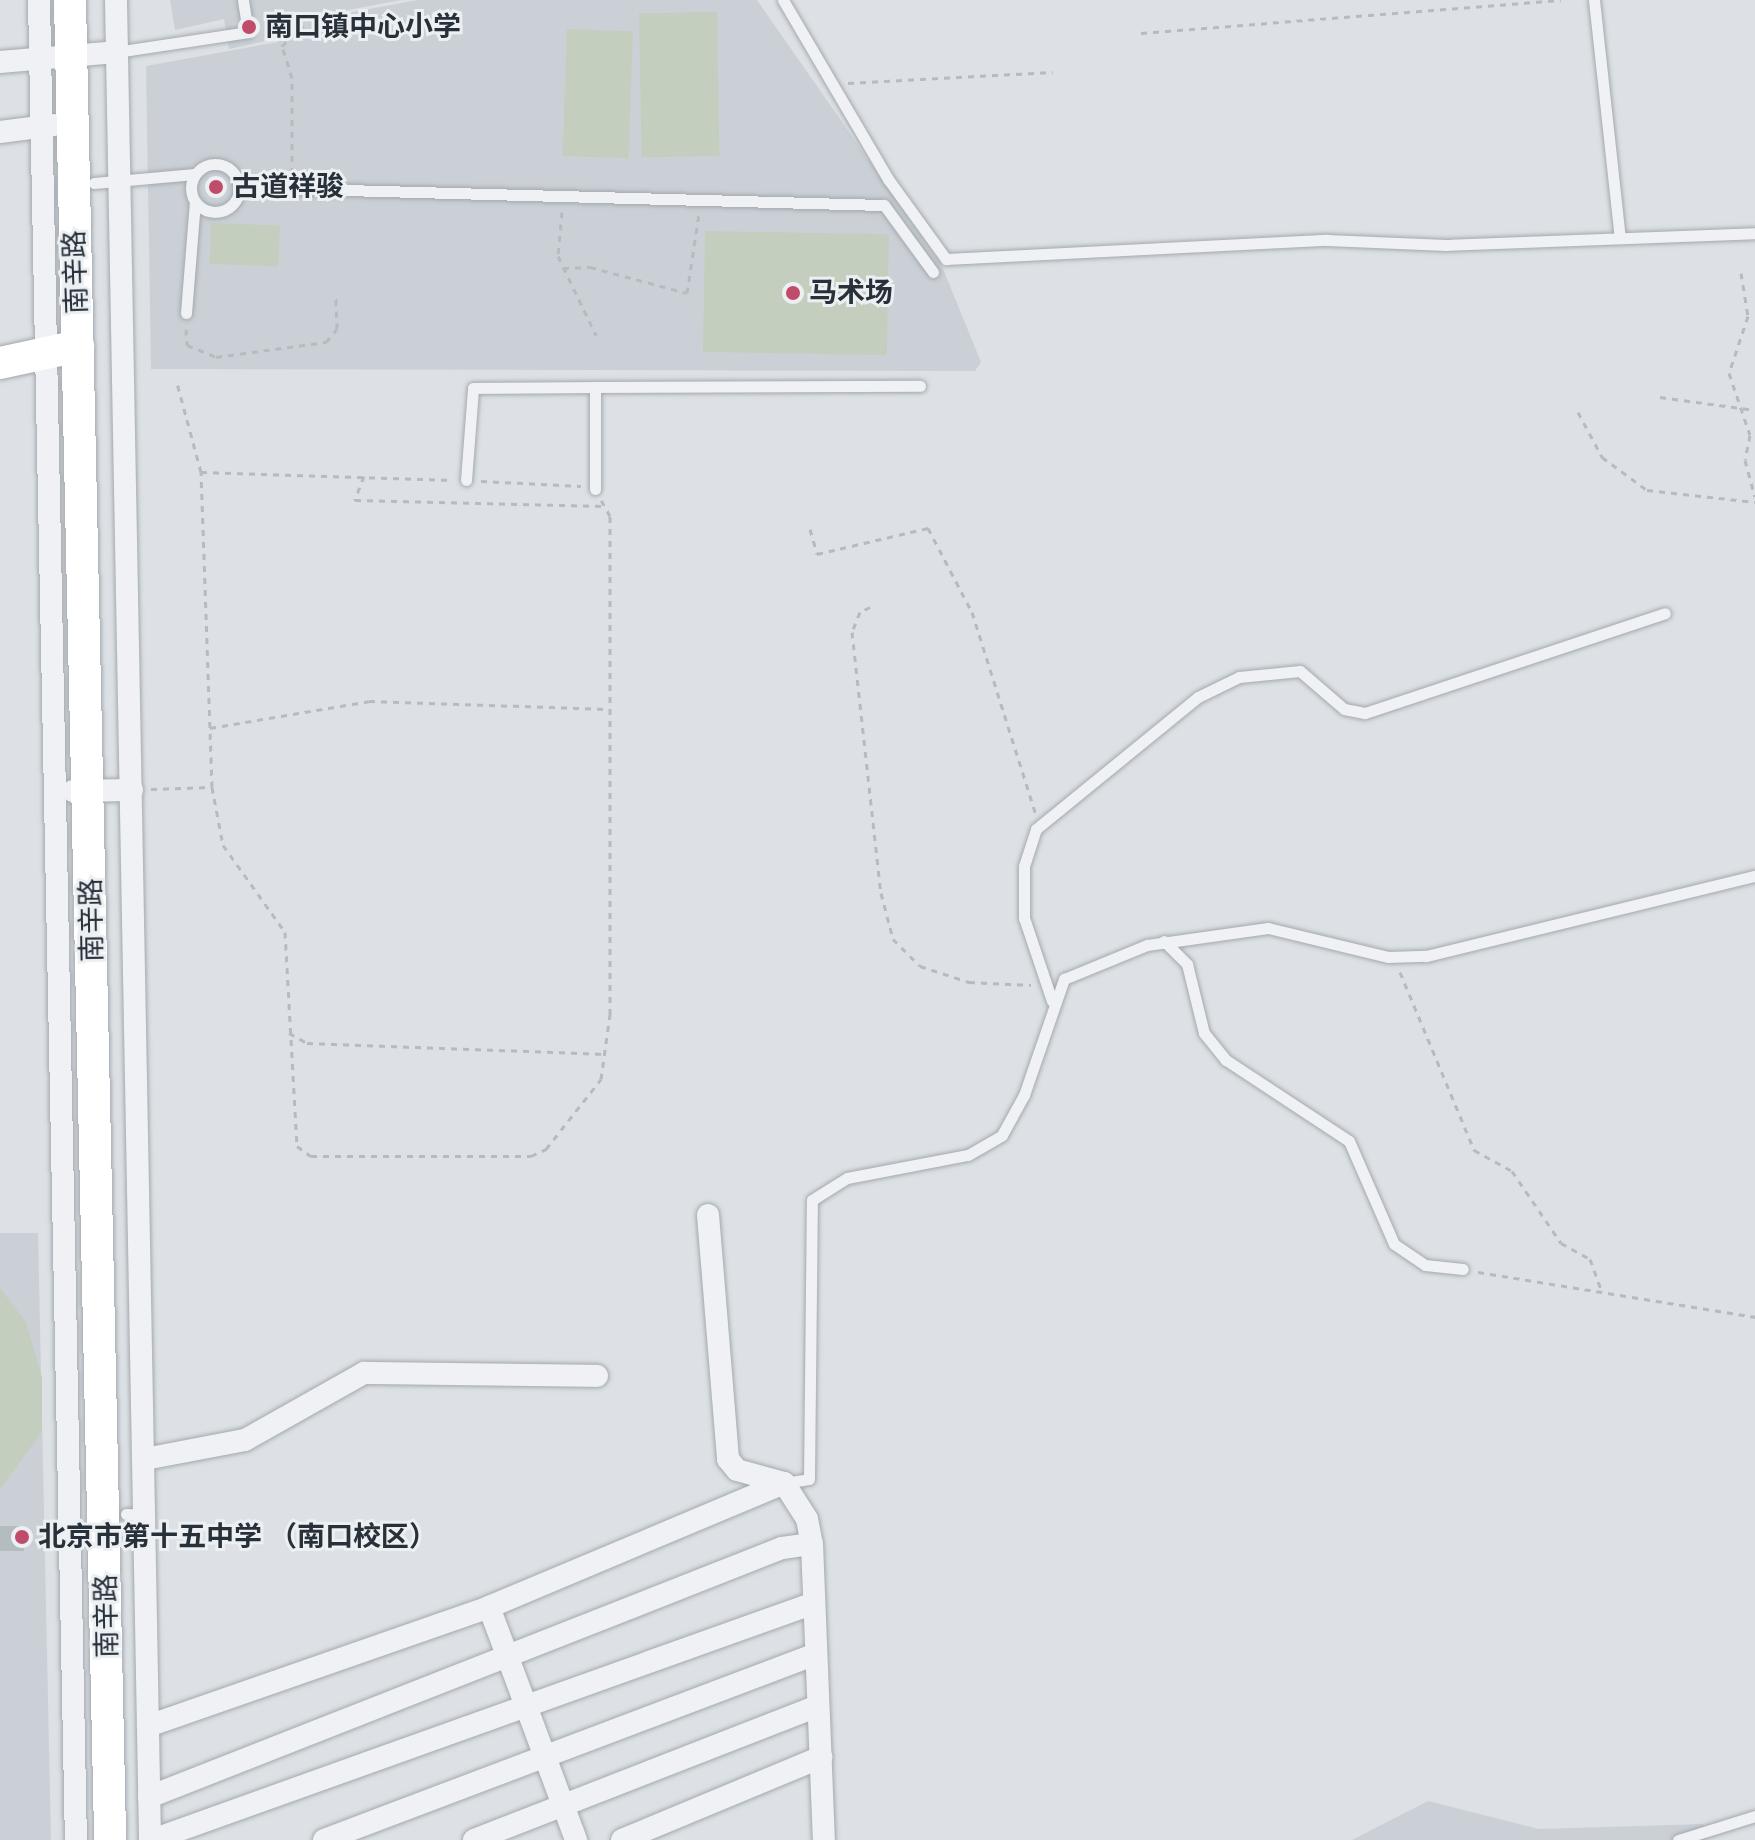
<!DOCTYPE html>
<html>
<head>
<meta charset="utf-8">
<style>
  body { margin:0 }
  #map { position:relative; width:1755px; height:1840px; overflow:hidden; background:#dde1e5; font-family:Roboto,"Noto Sans SC",sans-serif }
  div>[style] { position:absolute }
  .built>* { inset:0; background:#cbd0d6 }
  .green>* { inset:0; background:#c4cebf; transform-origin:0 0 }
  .building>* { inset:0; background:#b4bbc1; transform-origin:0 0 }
  .path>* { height:3px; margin-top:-1.5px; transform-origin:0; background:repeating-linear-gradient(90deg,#b7bbc0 0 6px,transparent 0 12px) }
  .roads { filter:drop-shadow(0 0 2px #a3a9ae) drop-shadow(0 0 2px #a3a9ae) }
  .lane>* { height:11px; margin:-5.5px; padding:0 5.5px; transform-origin:5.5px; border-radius:5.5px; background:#eff1f4 }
  .lane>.ring { margin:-5.5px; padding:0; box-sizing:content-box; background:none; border:11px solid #eff1f4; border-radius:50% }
  .street>* { height:22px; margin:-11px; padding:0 11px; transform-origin:11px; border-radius:11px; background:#eff1f4 }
  .secondary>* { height:32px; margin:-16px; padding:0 16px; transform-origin:16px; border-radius:16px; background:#fff }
  .dots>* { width:22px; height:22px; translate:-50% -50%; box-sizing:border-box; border:4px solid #ecf0f3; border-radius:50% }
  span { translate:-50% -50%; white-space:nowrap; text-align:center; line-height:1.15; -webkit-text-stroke:6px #ecf0f3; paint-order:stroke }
  .poi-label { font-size:28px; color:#28313a; font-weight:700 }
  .left { translate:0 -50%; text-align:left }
  .street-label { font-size:28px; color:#28313a }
</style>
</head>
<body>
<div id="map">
  <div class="built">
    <div style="clip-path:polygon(170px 0,401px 0,273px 24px,275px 39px,229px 49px,224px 19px,175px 30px)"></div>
    <div style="clip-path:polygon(418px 0,757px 0,941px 264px,981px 362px,975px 371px,151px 369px,146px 66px,278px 42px,278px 26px)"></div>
    <div style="clip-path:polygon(0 1233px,38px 1233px,51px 1840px,0 1840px)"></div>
    <div style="clip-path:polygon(1428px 1801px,1539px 1829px,1703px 1824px,1707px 1840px,1352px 1840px)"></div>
  </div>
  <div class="green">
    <div style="left:717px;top:12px;width:144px;height:78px;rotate:89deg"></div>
    <div style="left:567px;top:29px;width:66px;height:127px;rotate:2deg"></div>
    <div style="left:211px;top:223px;width:69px;height:41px;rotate:2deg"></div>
    <div style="left:705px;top:231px;width:184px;height:121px;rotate:1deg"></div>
    <div style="clip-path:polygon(0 1288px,26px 1322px,42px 1378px,42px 1432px,0 1489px)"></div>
  </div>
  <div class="building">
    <div style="left:0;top:1526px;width:24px;height:25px"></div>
  </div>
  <div class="path">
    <div style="left:1141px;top:33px;width:421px;rotate:-4.5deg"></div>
    <div style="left:848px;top:83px;width:205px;rotate:-3.1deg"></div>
    <div style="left:292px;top:173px;width:95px;rotate:-90deg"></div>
    <div style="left:292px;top:78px;width:34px;rotate:-107deg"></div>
    <div style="left:282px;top:46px;width:35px;rotate:-43deg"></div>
    <div style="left:562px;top:212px;width:44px;rotate:95.2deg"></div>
    <div style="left:558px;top:256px;width:88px;rotate:64.3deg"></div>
    <div style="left:563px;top:268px;width:27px;rotate:-2deg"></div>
    <div style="left:590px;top:267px;width:100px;rotate:15deg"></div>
    <div style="left:687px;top:293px;width:80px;rotate:-81.4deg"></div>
    <div style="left:1741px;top:273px;width:44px;rotate:80.8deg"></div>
    <div style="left:1748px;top:316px;width:60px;rotate:108.4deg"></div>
    <div style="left:1729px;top:373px;width:65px;rotate:71.3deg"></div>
    <div style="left:1750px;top:435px;width:25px;rotate:101deg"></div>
    <div style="left:1745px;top:460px;width:38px;rotate:75deg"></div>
    <div style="left:186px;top:329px;width:16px;rotate:86deg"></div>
    <div style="left:187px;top:345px;width:31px;rotate:22deg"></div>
    <div style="left:216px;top:357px;width:111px;rotate:-7.8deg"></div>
    <div style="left:326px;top:342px;width:17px;rotate:-50deg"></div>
    <div style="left:337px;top:329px;width:33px;rotate:-92deg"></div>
    <div style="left:1660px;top:397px;width:96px;rotate:7.8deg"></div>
    <div style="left:1578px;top:412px;width:51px;rotate:61.9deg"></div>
    <div style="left:1602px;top:457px;width:56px;rotate:36.3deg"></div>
    <div style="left:1647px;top:490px;width:109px;rotate:6.3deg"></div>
    <div style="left:201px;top:472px;width:252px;rotate:1.8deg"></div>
    <div style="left:364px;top:476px;width:26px;rotate:111deg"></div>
    <div style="left:355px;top:500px;width:249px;rotate:1.4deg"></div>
    <div style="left:481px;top:481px;width:100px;rotate:2.9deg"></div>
    <div style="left:810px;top:529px;width:26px;rotate:74deg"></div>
    <div style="left:817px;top:554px;width:114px;rotate:-13.2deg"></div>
    <div style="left:928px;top:528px;width:95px;rotate:62.4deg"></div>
    <div style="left:972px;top:612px;width:210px;rotate:72.5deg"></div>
    <div style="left:870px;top:607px;width:11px;rotate:153deg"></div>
    <div style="left:860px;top:612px;width:22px;rotate:112deg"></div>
    <div style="left:852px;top:632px;width:263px;rotate:83.7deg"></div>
    <div style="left:881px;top:893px;width:48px;rotate:75.4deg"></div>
    <div style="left:893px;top:939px;width:38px;rotate:45deg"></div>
    <div style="left:920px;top:966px;width:52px;rotate:18.1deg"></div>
    <div style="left:969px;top:982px;width:62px;rotate:2.8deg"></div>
    <div style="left:210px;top:728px;width:161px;rotate:-9.6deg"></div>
    <div style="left:369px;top:701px;width:238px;rotate:1.9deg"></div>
    <div style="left:212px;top:787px;width:59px;rotate:79.3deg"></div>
    <div style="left:223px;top:845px;width:107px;rotate:54.5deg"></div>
    <div style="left:285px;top:932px;width:214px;rotate:86.8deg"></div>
    <div style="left:297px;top:1146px;width:17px;rotate:36deg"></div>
    <div style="left:311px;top:1156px;width:220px"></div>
    <div style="left:531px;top:1156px;width:17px;rotate:-25deg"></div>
    <div style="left:546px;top:1149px;width:89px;rotate:-51.8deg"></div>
    <div style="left:601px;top:1079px;width:66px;rotate:-82.1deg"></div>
    <div style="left:610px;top:1014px;width:498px;rotate:-90deg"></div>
    <div style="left:610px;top:516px;width:18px;rotate:-119deg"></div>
    <div style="left:151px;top:789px;width:61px;rotate:-1.9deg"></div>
    <div style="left:212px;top:787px;width:315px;rotate:-92deg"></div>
    <div style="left:201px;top:472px;width:92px;rotate:-105.1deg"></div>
    <div style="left:1400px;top:972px;width:193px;rotate:67.4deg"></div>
    <div style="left:1474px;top:1150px;width:43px;rotate:28.9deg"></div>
    <div style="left:1512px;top:1171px;width:87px;rotate:55.8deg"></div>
    <div style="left:1561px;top:1243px;width:33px;rotate:29deg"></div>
    <div style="left:1590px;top:1259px;width:35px;rotate:70deg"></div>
    <div style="left:289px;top:1033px;width:21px;rotate:29deg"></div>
    <div style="left:307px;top:1043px;width:298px;rotate:2.1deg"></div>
    <div style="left:1478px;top:1272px;width:281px;rotate:9.2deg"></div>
  </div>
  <div class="roads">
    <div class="lane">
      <div style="left:783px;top:0;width:208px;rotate:59.6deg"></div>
      <div style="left:888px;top:179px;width:99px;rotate:54.1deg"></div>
      <div style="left:946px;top:259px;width:381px;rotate:-2.9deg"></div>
      <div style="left:1327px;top:240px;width:119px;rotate:2.4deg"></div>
      <div style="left:1446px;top:245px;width:309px;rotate:-2.2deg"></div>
      <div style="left:1594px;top:0;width:239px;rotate:83.8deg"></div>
      <div style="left:116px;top:52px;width:134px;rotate:-8.6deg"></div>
      <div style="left:248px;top:32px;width:32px;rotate:-99deg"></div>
      <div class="ring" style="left:191px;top:164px;width:37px;height:37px"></div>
      <div style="left:94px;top:183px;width:101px;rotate:-5.1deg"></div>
      <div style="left:238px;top:187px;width:646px;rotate:1.6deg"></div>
      <div style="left:884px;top:205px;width:83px;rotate:53.8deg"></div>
      <div style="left:186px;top:313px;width:111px;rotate:-85.4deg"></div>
      <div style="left:466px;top:480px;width:92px;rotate:-85.6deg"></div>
      <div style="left:473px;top:388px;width:122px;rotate:-0.5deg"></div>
      <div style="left:595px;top:489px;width:102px;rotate:-90deg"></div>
      <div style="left:595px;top:387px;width:325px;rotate:-0.2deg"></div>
      <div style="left:1164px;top:941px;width:33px;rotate:45deg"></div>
      <div style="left:1187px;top:964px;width:71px;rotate:76.2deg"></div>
      <div style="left:1204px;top:1033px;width:35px;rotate:51deg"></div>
      <div style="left:1226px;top:1060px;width:147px;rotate:33.4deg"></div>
      <div style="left:1349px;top:1141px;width:112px;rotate:66.4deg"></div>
      <div style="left:1394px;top:1244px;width:37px;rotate:34deg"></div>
      <div style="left:1425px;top:1265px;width:38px;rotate:6deg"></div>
      <div style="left:1052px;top:1001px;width:88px;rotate:-108.6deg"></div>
      <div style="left:1024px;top:918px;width:52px;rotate:-90deg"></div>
      <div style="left:1024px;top:866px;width:39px;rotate:-72deg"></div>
      <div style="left:1036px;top:829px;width:209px;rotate:-39.2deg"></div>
      <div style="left:1198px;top:697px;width:46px;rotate:-26deg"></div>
      <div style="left:1239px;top:677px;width:61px;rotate:-5.6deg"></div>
      <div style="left:1300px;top:671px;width:58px;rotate:40.8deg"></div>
      <div style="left:1344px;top:709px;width:21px;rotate:11deg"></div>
      <div style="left:1365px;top:713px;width:316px;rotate:-18.4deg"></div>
      <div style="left:784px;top:1483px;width:25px;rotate:-9deg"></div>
      <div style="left:809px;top:1479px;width:279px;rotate:-89.4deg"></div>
      <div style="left:812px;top:1200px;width:41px;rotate:-32.2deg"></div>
      <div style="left:847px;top:1178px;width:123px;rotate:-10.8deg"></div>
      <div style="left:968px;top:1155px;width:39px;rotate:-30deg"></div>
      <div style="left:1002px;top:1135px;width:46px;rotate:-61.2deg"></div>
      <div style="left:1024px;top:1095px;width:123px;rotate:-71deg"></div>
      <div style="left:1064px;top:979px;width:90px;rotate:-22.3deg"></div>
      <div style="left:1147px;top:945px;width:122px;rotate:-8deg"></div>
      <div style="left:1268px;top:928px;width:123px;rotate:13.6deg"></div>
      <div style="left:1388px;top:957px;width:38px;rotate:-2deg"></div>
      <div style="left:1426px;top:956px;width:339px;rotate:-13.7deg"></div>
      <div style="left:126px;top:1514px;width:19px;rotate:3deg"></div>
      <div style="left:1678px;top:1840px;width:81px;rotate:-17.3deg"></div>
    </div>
    <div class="street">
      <div style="left:39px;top:0;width:1840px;rotate:88.85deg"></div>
      <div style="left:116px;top:0;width:1840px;rotate:88.94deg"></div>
      <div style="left:0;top:62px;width:116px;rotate:-4.9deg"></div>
      <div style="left:0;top:132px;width:54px;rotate:-7.4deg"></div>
      <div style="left:73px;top:791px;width:59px;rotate:-1deg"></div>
      <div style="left:708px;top:1215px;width:245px;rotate:85.3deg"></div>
      <div style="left:728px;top:1459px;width:14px;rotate:51deg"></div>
      <div style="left:737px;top:1470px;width:49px;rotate:15.5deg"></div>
      <div style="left:784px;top:1483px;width:43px;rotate:57.4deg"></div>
      <div style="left:807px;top:1519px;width:25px;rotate:79deg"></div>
      <div style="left:812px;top:1544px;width:296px;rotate:87.7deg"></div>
      <div style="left:145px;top:1459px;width:102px;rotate:-10.8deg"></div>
      <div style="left:245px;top:1440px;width:137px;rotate:-29.4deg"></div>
      <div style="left:364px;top:1373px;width:233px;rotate:0.7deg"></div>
      <div style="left:489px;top:1607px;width:249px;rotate:69.5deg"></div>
      <div style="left:148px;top:1726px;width:361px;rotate:-19.2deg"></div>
      <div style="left:489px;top:1607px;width:320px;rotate:-22.8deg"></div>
      <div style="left:149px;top:1797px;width:680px;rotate:-21.47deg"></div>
      <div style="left:782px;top:1548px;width:30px;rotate:-8deg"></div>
      <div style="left:152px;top:1840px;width:703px;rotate:-19.7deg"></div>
      <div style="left:324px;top:1840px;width:526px;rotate:-20.71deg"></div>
      <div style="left:474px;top:1840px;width:369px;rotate:-21.3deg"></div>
      <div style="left:622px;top:1840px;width:216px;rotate:-22.6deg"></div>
    </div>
    <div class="secondary">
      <div style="left:70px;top:0;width:1840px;rotate:88.75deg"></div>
      <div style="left:0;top:363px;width:80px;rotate:-12.3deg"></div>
    </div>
  </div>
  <div class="dots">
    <div style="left:249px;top:27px;background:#c04c6b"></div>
    <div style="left:216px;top:187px;background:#c04c6b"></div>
    <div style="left:793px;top:293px;background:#c04c6b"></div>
    <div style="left:22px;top:1537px;background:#c04c6b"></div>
  </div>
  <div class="poi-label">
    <span class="left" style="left:265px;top:27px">南口镇中心小学</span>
    <span class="left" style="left:232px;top:187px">古道祥骏</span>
    <span class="left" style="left:809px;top:293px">马术场</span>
    <span class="left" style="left:38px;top:1537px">北京市第十五中学 （南口校区）</span>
  </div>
  <div class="street-label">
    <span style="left:76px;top:272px;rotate:-92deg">南辛路</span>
    <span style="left:92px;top:920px;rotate:-91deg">南辛路</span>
    <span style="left:107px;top:1616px;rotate:-91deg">南辛路</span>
  </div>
</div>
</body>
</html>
